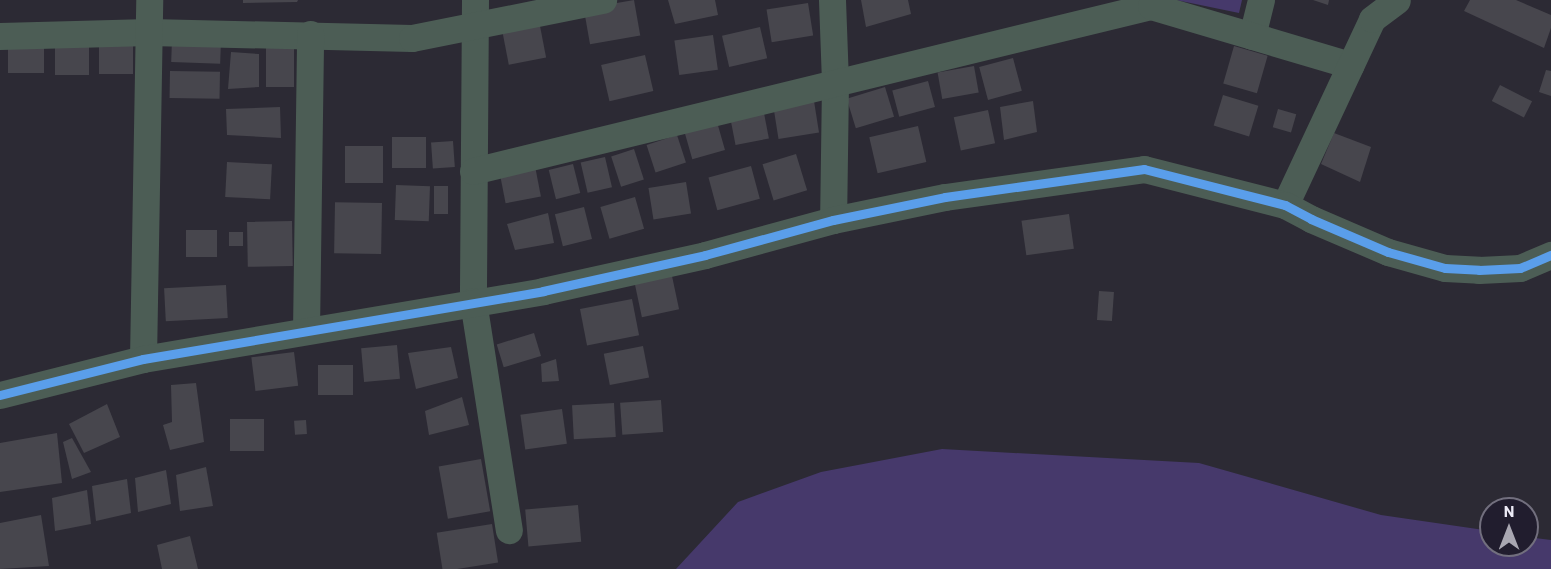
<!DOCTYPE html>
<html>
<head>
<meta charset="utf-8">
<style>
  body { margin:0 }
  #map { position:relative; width:1551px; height:569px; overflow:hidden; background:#2c2a34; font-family:Barlow,sans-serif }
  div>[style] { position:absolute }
  .green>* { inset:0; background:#46396b }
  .building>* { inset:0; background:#47464d; transform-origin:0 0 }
  .minor>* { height:27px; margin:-13.5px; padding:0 13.5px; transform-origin:13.5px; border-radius:13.5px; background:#4c5d55 }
  .cycleway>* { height:9px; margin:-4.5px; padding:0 4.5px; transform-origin:4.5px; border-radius:4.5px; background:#5a9eea }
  span { translate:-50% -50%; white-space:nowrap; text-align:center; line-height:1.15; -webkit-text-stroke:6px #211d2e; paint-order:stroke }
  .north { position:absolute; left:1479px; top:497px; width:60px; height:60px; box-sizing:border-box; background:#211d2e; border:2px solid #726f7e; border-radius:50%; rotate:0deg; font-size:16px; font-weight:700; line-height:24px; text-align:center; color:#eceaf6 }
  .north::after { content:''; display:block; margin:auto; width:21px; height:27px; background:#a9a7b2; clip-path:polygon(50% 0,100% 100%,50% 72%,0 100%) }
</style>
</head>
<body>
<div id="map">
  <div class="green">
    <div style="clip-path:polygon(1176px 0,1242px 0,1239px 13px)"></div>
    <div style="clip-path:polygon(942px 449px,1199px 463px,1381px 515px,1491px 531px,1491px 545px,1527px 545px,1527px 537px,1551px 540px,1551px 569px,676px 569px,738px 502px,821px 472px)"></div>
  </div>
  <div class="building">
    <div style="clip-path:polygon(243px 0,298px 0,297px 2px,243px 3px)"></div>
    <div style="left:634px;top:0;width:36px;height:51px;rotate:80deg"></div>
    <div style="clip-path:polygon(668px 0,715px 0,718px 15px,675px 24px)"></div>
    <div style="clip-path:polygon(861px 0,908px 0,911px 14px,866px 27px)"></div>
    <div style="clip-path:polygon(1313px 0,1329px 0,1328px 5px)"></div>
    <div style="clip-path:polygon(1470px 0,1516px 0,1551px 15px,1551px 28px,1544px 48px,1464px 11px)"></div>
    <div style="left:808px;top:3px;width:33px;height:42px;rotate:81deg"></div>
    <div style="left:540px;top:26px;width:32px;height:38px;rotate:79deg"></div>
    <div style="left:760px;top:27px;width:32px;height:39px;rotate:77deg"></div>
    <div style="left:713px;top:35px;width:35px;height:39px;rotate:82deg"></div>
    <div style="left:172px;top:39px;width:49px;height:23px;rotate:2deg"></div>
    <div style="left:133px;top:44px;width:30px;height:34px;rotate:90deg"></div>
    <div style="left:8px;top:45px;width:36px;height:28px"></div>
    <div style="left:89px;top:45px;width:30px;height:34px;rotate:90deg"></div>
    <div style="left:1234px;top:46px;width:35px;height:39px;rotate:16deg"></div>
    <div style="left:266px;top:48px;width:28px;height:39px"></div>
    <div style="clip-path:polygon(231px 52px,259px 54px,259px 87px,228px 89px)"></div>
    <div style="left:645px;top:55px;width:37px;height:45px;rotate:77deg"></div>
    <div style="left:1013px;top:58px;width:34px;height:35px;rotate:75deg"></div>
    <div style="left:974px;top:66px;width:27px;height:37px;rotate:80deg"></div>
    <div style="clip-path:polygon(1546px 70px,1551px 71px,1551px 96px,1539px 92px)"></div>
    <div style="left:170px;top:71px;width:50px;height:27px;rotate:1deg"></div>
    <div style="left:928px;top:81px;width:27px;height:37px;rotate:75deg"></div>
    <div style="left:1500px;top:85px;width:36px;height:18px;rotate:27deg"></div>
    <div style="left:885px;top:87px;width:31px;height:40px;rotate:73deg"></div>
    <div style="left:1223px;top:95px;width:37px;height:32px;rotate:17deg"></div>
    <div style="left:814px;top:101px;width:32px;height:41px;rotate:81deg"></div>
    <div style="clip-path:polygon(1033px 101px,1037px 132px,1004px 140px,1000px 107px)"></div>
    <div style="clip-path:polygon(280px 107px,281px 138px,227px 135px,226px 109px)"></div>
    <div style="left:763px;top:108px;width:31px;height:34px;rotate:79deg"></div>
    <div style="left:1278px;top:109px;width:19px;height:19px;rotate:16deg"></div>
    <div style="left:988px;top:110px;width:34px;height:35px;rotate:78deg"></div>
    <div style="left:717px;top:122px;width:29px;height:34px;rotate:74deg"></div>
    <div style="left:918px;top:126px;width:37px;height:50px;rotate:77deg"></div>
    <div style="clip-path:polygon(1334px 133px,1371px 147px,1360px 182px,1321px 164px)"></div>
    <div style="left:677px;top:135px;width:29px;height:32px;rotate:72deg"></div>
    <div style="left:392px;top:137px;width:34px;height:31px"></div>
    <div style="left:453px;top:141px;width:26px;height:22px;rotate:86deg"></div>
    <div style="left:345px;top:146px;width:38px;height:37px"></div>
    <div style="left:634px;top:149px;width:32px;height:24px;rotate:72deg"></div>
    <div style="left:796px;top:154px;width:38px;height:35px;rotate:73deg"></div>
    <div style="left:605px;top:157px;width:31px;height:25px;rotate:77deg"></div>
    <div style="left:227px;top:162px;width:45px;height:35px;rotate:3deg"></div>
    <div style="left:573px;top:164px;width:30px;height:25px;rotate:76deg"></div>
    <div style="left:535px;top:166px;width:31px;height:36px;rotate:79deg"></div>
    <div style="left:751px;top:166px;width:34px;height:44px;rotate:75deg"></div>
    <div style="left:686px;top:182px;width:32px;height:38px;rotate:81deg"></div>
    <div style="left:396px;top:185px;width:34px;height:35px;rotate:2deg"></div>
    <div style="left:434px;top:186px;width:14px;height:28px"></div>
    <div style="left:635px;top:197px;width:33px;height:36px;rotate:74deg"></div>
    <div style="left:382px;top:203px;width:51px;height:47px;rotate:91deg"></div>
    <div style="left:584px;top:207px;width:33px;height:30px;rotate:76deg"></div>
    <div style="clip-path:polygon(548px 213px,554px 243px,515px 250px,507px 224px)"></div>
    <div style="left:1069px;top:214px;width:35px;height:48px;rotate:82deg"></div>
    <div style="left:292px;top:221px;width:45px;height:45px;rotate:89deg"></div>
    <div style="left:186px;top:230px;width:31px;height:27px"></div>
    <div style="left:229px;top:232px;width:14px;height:14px"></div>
    <div style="left:672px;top:276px;width:34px;height:38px;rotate:78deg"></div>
    <div style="left:226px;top:285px;width:33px;height:62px;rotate:87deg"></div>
    <div style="left:1099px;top:291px;width:15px;height:29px;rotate:4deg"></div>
    <div style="left:632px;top:299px;width:37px;height:53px;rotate:79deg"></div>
    <div style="left:534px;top:333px;width:24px;height:39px;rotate:73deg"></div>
    <div style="left:397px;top:345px;width:34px;height:36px;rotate:85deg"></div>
    <div style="left:643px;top:346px;width:32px;height:40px;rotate:79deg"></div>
    <div style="clip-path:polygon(451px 347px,458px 378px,416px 389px,408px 353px)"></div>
    <div style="left:294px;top:352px;width:34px;height:43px;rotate:83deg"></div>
    <div style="clip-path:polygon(556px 359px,559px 381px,542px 382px,541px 364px)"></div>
    <div style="left:353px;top:365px;width:30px;height:35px;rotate:90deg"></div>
    <div style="clip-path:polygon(196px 383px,204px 442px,170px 450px,163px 425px,172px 422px,171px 385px)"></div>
    <div style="clip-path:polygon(462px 397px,469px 425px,429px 435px,425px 411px)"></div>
    <div style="left:661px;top:400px;width:32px;height:41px;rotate:86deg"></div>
    <div style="left:614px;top:403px;width:34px;height:42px;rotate:87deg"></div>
    <div style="clip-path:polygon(107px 404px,120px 437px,84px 453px,69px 424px)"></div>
    <div style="left:562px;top:409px;width:35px;height:42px;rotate:82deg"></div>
    <div style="left:230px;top:419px;width:34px;height:32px"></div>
    <div style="left:306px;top:420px;width:14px;height:12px;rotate:86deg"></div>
    <div style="clip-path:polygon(57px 433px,62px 483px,0 492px,0 443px)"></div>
    <div style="clip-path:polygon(72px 438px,91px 472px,72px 479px,63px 442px)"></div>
    <div style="left:481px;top:459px;width:53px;height:43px;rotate:80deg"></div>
    <div style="clip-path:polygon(206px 467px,213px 506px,180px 511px,176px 475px)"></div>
    <div style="clip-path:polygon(166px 470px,171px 504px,138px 512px,135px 478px)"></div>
    <div style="clip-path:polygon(127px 479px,131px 513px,96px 521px,92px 486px)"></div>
    <div style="clip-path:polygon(87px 490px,91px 524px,55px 531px,52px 498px)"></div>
    <div style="left:578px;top:505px;width:37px;height:53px;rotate:85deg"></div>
    <div style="clip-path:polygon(41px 515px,49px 566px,0 569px,0 523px)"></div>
    <div style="left:492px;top:524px;width:39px;height:56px;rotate:81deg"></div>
    <div style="clip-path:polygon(190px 536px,198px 569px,162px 569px,157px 545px)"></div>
  </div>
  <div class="minor">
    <div style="left:475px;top:0;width:301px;rotate:90.4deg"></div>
    <div style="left:473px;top:301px;width:232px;rotate:81.1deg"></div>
    <div style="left:832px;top:0;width:83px;rotate:87.9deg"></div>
    <div style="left:835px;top:83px;width:137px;rotate:90.8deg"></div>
    <div style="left:0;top:36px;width:149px;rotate:-1.5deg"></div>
    <div style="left:149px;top:32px;width:263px;rotate:1.3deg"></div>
    <div style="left:412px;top:38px;width:195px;rotate:-11.3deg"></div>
    <div style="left:1252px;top:36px;width:37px;rotate:-76deg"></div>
    <div style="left:473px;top:171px;width:698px;rotate:-13.68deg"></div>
    <div style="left:1151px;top:6px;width:208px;rotate:16.5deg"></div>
    <div style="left:1285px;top:205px;width:205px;rotate:-64.9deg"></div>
    <div style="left:1372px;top:19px;width:31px;rotate:-37deg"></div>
    <div style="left:306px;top:331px;width:297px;rotate:-89.2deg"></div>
    <div style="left:143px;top:359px;width:359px;rotate:-89deg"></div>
    <div style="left:0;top:395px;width:147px;rotate:-14.1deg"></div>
    <div style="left:143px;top:359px;width:406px;rotate:-9.6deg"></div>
    <div style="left:543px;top:291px;width:166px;rotate:-12.5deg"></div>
    <div style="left:705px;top:255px;width:133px;rotate:-15.3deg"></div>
    <div style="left:833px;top:220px;width:114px;rotate:-11.6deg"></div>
    <div style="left:945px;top:197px;width:201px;rotate:-8deg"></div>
    <div style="left:1144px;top:169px;width:146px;rotate:14.3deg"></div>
    <div style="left:1285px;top:205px;width:30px;rotate:28deg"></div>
    <div style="left:1311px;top:219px;width:84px;rotate:23.2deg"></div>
    <div style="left:1388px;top:252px;width:59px;rotate:15.7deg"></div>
    <div style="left:1445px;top:268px;width:34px;rotate:3deg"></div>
    <div style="left:1479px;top:270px;width:41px;rotate:-2.8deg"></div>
    <div style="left:1520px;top:268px;width:34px;rotate:-23deg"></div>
  </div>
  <div class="cycleway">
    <div style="left:0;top:395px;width:147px;rotate:-14.1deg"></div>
    <div style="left:143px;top:359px;width:406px;rotate:-9.6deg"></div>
    <div style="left:543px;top:291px;width:166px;rotate:-12.5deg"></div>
    <div style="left:705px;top:255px;width:133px;rotate:-15.3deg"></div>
    <div style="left:833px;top:220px;width:114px;rotate:-11.6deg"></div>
    <div style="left:945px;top:197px;width:201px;rotate:-8deg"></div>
    <div style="left:1144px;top:169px;width:146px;rotate:14.3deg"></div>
    <div style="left:1285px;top:205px;width:30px;rotate:28deg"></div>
    <div style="left:1311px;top:219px;width:84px;rotate:23.2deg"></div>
    <div style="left:1388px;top:252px;width:59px;rotate:15.7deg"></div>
    <div style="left:1445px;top:268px;width:34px;rotate:3deg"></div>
    <div style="left:1479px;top:270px;width:41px;rotate:-2.8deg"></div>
    <div style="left:1520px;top:268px;width:34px;rotate:-23deg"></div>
  </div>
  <div class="north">N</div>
</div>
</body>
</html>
